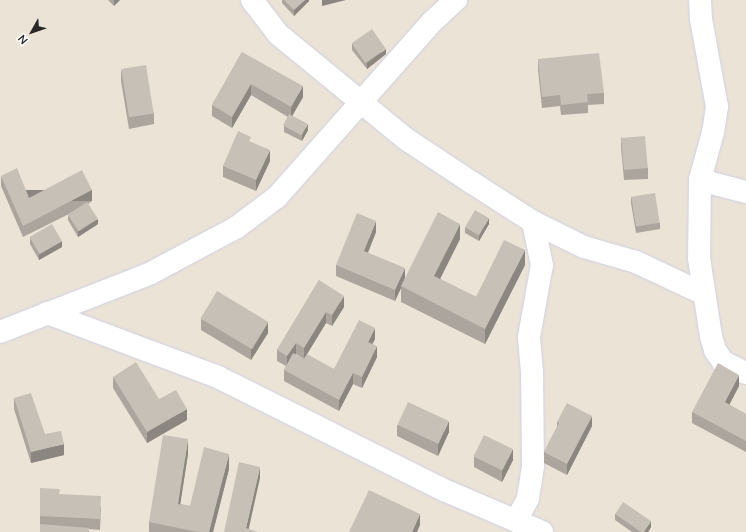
<!DOCTYPE html>
<html>
<head>
<meta charset="utf-8">
<style>
  body { margin:0 }
  #map { position:relative; width:746px; height:532px; overflow:hidden; background:#ece3d7; font-family:Mulish,sans-serif }
  div>[style] { position:absolute }
  .roads { filter:drop-shadow(0 0 1px #cdd0e3) drop-shadow(0 0 1px #cdd0e3) }
  .minor>* { height:22px; margin:-11px; padding:0 11px; transform-origin:11px; border-radius:11px; background:#fff }
  .wall>* { inset:0; background:#aba59d }
  .shaded-wall>* { inset:0; background:#8b8680; transform-origin:0 0 }
  .building>* { inset:0; background:#c7c0b7; transform-origin:0 0 }
  span { translate:-50% -50%; white-space:nowrap; text-align:center; line-height:1.15; -webkit-text-stroke:3px #fff; paint-order:stroke }
  .north { position:absolute; left:12px; top:12px; width:40px; height:40px; -webkit-text-stroke:3px #fff; paint-order:stroke; rotate:230deg; font-size:11px; font-weight:700; line-height:16px; text-align:center; color:#282828 }
  .north::after { content:''; display:block; margin:auto; width:14px; height:18px; background:#282828; clip-path:polygon(50% 0,100% 100%,50% 72%,0 100%) }
</style>
</head>
<body>
<div id="map">
  <div class="roads">
    <div class="minor">
      <div style="left:252px;top:0;width:43px;rotate:52.6deg"></div>
      <div style="left:278px;top:34px;width:166px;rotate:39.4deg"></div>
      <div style="left:406px;top:139px;width:78px;rotate:33.5deg"></div>
      <div style="left:471px;top:182px;width:74px;rotate:32.8deg"></div>
      <div style="left:533px;top:222px;width:57px;rotate:26.1deg"></div>
      <div style="left:584px;top:247px;width:54px;rotate:16.1deg"></div>
      <div style="left:636px;top:262px;width:75px;rotate:25.2deg"></div>
      <div style="left:700px;top:0;width:19px;rotate:87deg"></div>
      <div style="left:701px;top:19px;width:89px;rotate:79.7deg"></div>
      <div style="left:717px;top:107px;width:25px;rotate:99deg"></div>
      <div style="left:713px;top:132px;width:50px;rotate:105.2deg"></div>
      <div style="left:700px;top:180px;width:78px;rotate:90.7deg"></div>
      <div style="left:699px;top:258px;width:79px;rotate:81.3deg"></div>
      <div style="left:711px;top:336px;width:15px;rotate:74deg"></div>
      <div style="left:715px;top:350px;width:14px;rotate:56deg"></div>
      <div style="left:723px;top:362px;width:25px;rotate:26deg"></div>
      <div style="left:700px;top:180px;width:48px;rotate:14.6deg"></div>
      <div style="left:47px;top:313px;width:183px;rotate:20.5deg"></div>
      <div style="left:218px;top:377px;width:253px;rotate:26.6deg"></div>
      <div style="left:444px;top:490px;width:107px;rotate:23.2deg"></div>
      <div style="left:0;top:332px;width:162px;rotate:-21.3deg"></div>
      <div style="left:151px;top:273px;width:98px;rotate:-28.1deg"></div>
      <div style="left:237px;top:227px;width:50px;rotate:-36.9deg"></div>
      <div style="left:277px;top:197px;width:234px;rotate:-48.5deg"></div>
      <div style="left:432px;top:22px;width:33px;rotate:-43deg"></div>
      <div style="left:516px;top:521px;width:26px;rotate:-62deg"></div>
      <div style="left:528px;top:498px;width:33px;rotate:-81deg"></div>
      <div style="left:533px;top:465px;width:93px;rotate:-90.6deg"></div>
      <div style="left:532px;top:372px;width:35px;rotate:-95deg"></div>
      <div style="left:529px;top:337px;width:73px;rotate:-79.8deg"></div>
      <div style="left:542px;top:265px;width:44px;rotate:-101.8deg"></div>
    </div>
  </div>
  <div class="wall">
    <div style="clip-path:polygon(108px 0,120px 0,114px 6px)"></div>
    <div style="clip-path:polygon(282px 0,309px 0,309px 1px,294px 16px,282px 3px)"></div>
    <div style="clip-path:polygon(352px 44px,386px 54px,367px 69px,352px 50px)"></div>
    <div style="clip-path:polygon(242px 52px,303px 97px,292px 116px,308px 130px,302px 141px,284px 132px,284px 126px,288px 117px,251px 95px,232px 128px,212px 116px,212px 105px)"></div>
    <div style="clip-path:polygon(538px 59px,604px 93px,604px 104px,588px 105px,588px 113px,561px 115px,560px 106px,542px 108px,538px 70px)"></div>
    <div style="clip-path:polygon(121px 70px,154px 113px,154px 124px,129px 129px,121px 81px)"></div>
    <div style="clip-path:polygon(621px 137px,648px 168px,648px 179px,624px 180px,621px 148px)"></div>
    <div style="clip-path:polygon(251px 142px,270px 161px,256px 191px,223px 177px,223px 166px)"></div>
    <div style="clip-path:polygon(1px 176px,29px 198px,92px 201px,88px 204px,98px 224px,78px 237px,68px 220px,68px 215px,73px 212px,23px 237px,1px 186px)"></div>
    <div style="clip-path:polygon(631px 197px,660px 223px,660px 229px,636px 233px,631px 203px)"></div>
    <div style="clip-path:polygon(489px 224px,479px 241px,465px 233px,465px 227px)"></div>
    <div style="clip-path:polygon(376px 232px,368px 253px,405px 279px,460px 239px,440px 279px,476px 297px,525px 265px,485px 344px,401px 302px,401px 288px,395px 301px,336px 276px,336px 265px)"></div>
    <div style="clip-path:polygon(30px 238px,62px 247px,39px 260px,30px 244px)"></div>
    <div style="clip-path:polygon(319px 280px,344px 307px,332px 326px,326px 323px,304px 359px,296px 354px,295px 355px,304px 359px,334px 369px,375px 339px,372px 344px,377px 357px,362px 388px,353px 384px,339px 411px,284px 381px,284px 370px,286px 366px,277px 361px,277px 350px)"></div>
    <div style="clip-path:polygon(201px 319px,268px 333px,251px 360px,201px 330px)"></div>
    <div style="clip-path:polygon(113px 377px,159px 399px,187px 420px,147px 443px,113px 388px)"></div>
    <div style="clip-path:polygon(739px 386px,729px 405px,746px 414px,746px 452px,692px 423px,692px 412px)"></div>
    <div style="clip-path:polygon(14px 398px,45px 434px,64px 455px,31px 463px,14px 409px)"></div>
    <div style="clip-path:polygon(557px 422px,592px 426px,567px 475px,544px 463px,544px 452px,557px 427px)"></div>
    <div style="clip-path:polygon(397px 425px,449px 432px,438px 456px,397px 436px)"></div>
    <div style="clip-path:polygon(188px 454px,180px 504px,190px 506px,229px 469px,213px 532px,149px 532px,149px 522px)"></div>
    <div style="clip-path:polygon(474px 457px,513px 460px,502px 482px,474px 467px)"></div>
    <div style="clip-path:polygon(60px 494px,101px 507px,100px 530px,89px 529px,89px 532px,40px 532px,40px 516px)"></div>
    <div style="clip-path:polygon(615px 514px,651px 527px,648px 532px,632px 532px,615px 520px)"></div>
  </div>
  <div class="shaded-wall">
    <div style="clip-path:polygon(114px 0,120px 0,114px 6px)"></div>
    <div style="clip-path:polygon(305px 0,309px 0,309px 1px,294px 16px,294px 10px)"></div>
    <div style="clip-path:polygon(322px 0,346px 0,322px 6px)"></div>
    <div style="clip-path:polygon(386px 49px,386px 54px,367px 69px,367px 63px)"></div>
    <div style="clip-path:polygon(251px 84px,251px 95px,232px 128px,232px 117px)"></div>
    <div style="clip-path:polygon(303px 86px,303px 97px,291px 118px,291px 107px)"></div>
    <div style="clip-path:polygon(308px 124px,308px 130px,302px 141px,302px 135px)"></div>
    <div style="clip-path:polygon(270px 150px,270px 161px,256px 191px,256px 180px)"></div>
    <div style="left:92px;top:190px;width:11px;height:78px;rotate:90deg"></div>
    <div style="clip-path:polygon(489px 218px,489px 224px,479px 241px,479px 236px)"></div>
    <div style="clip-path:polygon(98px 219px,98px 224px,78px 237px,78px 231px)"></div>
    <div style="clip-path:polygon(376px 221px,376px 232px,364px 262px,364px 251px)"></div>
    <div style="clip-path:polygon(460px 224px,460px 239px,434px 291px,434px 276px)"></div>
    <div style="clip-path:polygon(62px 241px,62px 247px,39px 260px,39px 254px)"></div>
    <div style="clip-path:polygon(525px 250px,525px 265px,485px 344px,485px 329px)"></div>
    <div style="clip-path:polygon(405px 268px,405px 279px,401px 286px,401px 288px,395px 301px,395px 290px)"></div>
    <div style="clip-path:polygon(344px 296px,344px 307px,332px 326px,332px 315px)"></div>
    <div style="clip-path:polygon(326px 312px,326px 323px,304px 359px,304px 348px)"></div>
    <div style="clip-path:polygon(268px 322px,268px 333px,251px 360px,251px 349px)"></div>
    <div style="clip-path:polygon(375px 328px,375px 339px,368px 353px,368px 342px)"></div>
    <div style="clip-path:polygon(296px 343px,296px 354px,287px 367px,287px 356px)"></div>
    <div style="clip-path:polygon(377px 346px,377px 357px,362px 388px,362px 377px)"></div>
    <div style="clip-path:polygon(353px 373px,353px 384px,339px 411px,339px 400px)"></div>
    <div style="clip-path:polygon(739px 375px,739px 386px,725px 413px,725px 402px)"></div>
    <div style="clip-path:polygon(187px 409px,187px 420px,147px 443px,147px 432px)"></div>
    <div style="clip-path:polygon(592px 416px,592px 426px,567px 475px,567px 464px)"></div>
    <div style="clip-path:polygon(449px 421px,449px 432px,438px 456px,438px 445px)"></div>
    <div style="clip-path:polygon(188px 439px,188px 454px,178px 519px,178px 504px)"></div>
    <div style="clip-path:polygon(64px 444px,64px 455px,31px 463px,31px 452px)"></div>
    <div style="clip-path:polygon(513px 449px,513px 460px,502px 482px,502px 471px)"></div>
    <div style="clip-path:polygon(229px 454px,229px 469px,213px 532px,209px 532px)"></div>
    <div style="clip-path:polygon(260px 467px,260px 478px,248px 532px,246px 528px)"></div>
    <div style="clip-path:polygon(420px 514px,420px 525px,417px 532px,412px 532px)"></div>
    <div style="clip-path:polygon(651px 521px,651px 527px,648px 532px,644px 532px)"></div>
  </div>
  <div class="building">
    <div style="clip-path:polygon(284px 0,305px 0,294px 10px)"></div>
    <div style="left:372px;top:29px;width:24px;height:25px;rotate:55deg"></div>
    <div style="clip-path:polygon(242px 52px,303px 86px,291px 107px,251px 84px,232px 117px,212px 105px)"></div>
    <div style="clip-path:polygon(599px 53px,604px 93px,587px 94px,588px 102px,561px 105px,560px 95px,542px 97px,538px 59px)"></div>
    <div style="left:146px;top:65px;width:49px;height:25px;rotate:81deg"></div>
    <div style="left:289px;top:114px;width:21px;height:13px;rotate:28deg"></div>
    <div style="clip-path:polygon(238px 131px,251px 137px,249px 141px,270px 150px,256px 180px,223px 166px)"></div>
    <div style="left:645px;top:136px;width:32px;height:24px;rotate:85deg"></div>
    <div style="clip-path:polygon(17px 168px,29px 198px,82px 170px,92px 190px,23px 226px,1px 176px)"></div>
    <div style="left:655px;top:193px;width:30px;height:24px;rotate:81deg"></div>
    <div style="left:87px;top:202px;width:20px;height:23px;rotate:57deg"></div>
    <div style="left:475px;top:210px;width:16px;height:20px;rotate:30deg"></div>
    <div style="clip-path:polygon(438px 212px,460px 224px,434px 276px,476px 297px,504px 240px,525px 250px,485px 329px,401px 286px)"></div>
    <div style="clip-path:polygon(357px 213px,376px 221px,364px 251px,405px 268px,395px 290px,336px 265px)"></div>
    <div style="left:52px;top:224px;width:20px;height:26px;rotate:60deg"></div>
    <div style="clip-path:polygon(319px 280px,344px 296px,332px 315px,326px 312px,304px 348px,296px 343px,287px 356px,277px 350px)"></div>
    <div style="left:217px;top:291px;width:60px;height:32px;rotate:31deg"></div>
    <div style="clip-path:polygon(359px 320px,375px 328px,368px 342px,377px 346px,362px 377px,353px 373px,339px 400px,284px 370px,293px 353px,304px 359px,307px 354px,334px 369px)"></div>
    <div style="clip-path:polygon(136px 362px,159px 399px,176px 390px,187px 409px,147px 432px,113px 377px)"></div>
    <div style="clip-path:polygon(718px 363px,739px 375px,725px 402px,746px 414px,746px 441px,692px 412px)"></div>
    <div style="clip-path:polygon(31px 393px,45px 434px,61px 431px,64px 444px,31px 452px,14px 398px)"></div>
    <div style="left:408px;top:402px;width:45px;height:25px;rotate:25deg"></div>
    <div style="clip-path:polygon(567px 403px,592px 416px,567px 464px,544px 452px,559px 423px,557px 422px)"></div>
    <div style="clip-path:polygon(163px 435px,188px 439px,178px 504px,190px 506px,204px 447px,229px 454px,209px 532px,198px 532px,149px 522px)"></div>
    <div style="left:484px;top:435px;width:32px;height:24px;rotate:26deg"></div>
    <div style="clip-path:polygon(239px 462px,260px 467px,246px 528px,258px 532px,224px 532px)"></div>
    <div style="clip-path:polygon(40px 488px,60px 489px,59px 494px,101px 496px,100px 519px,40px 516px)"></div>
    <div style="clip-path:polygon(369px 490px,420px 514px,412px 532px,349px 532px)"></div>
    <div style="clip-path:polygon(623px 502px,651px 521px,644px 532px,641px 532px,615px 514px)"></div>
    <div style="clip-path:polygon(40px 524px,89px 528px,89px 532px,40px 532px)"></div>
  </div>
  <div class="north">N</div>
</div>
</body>
</html>
